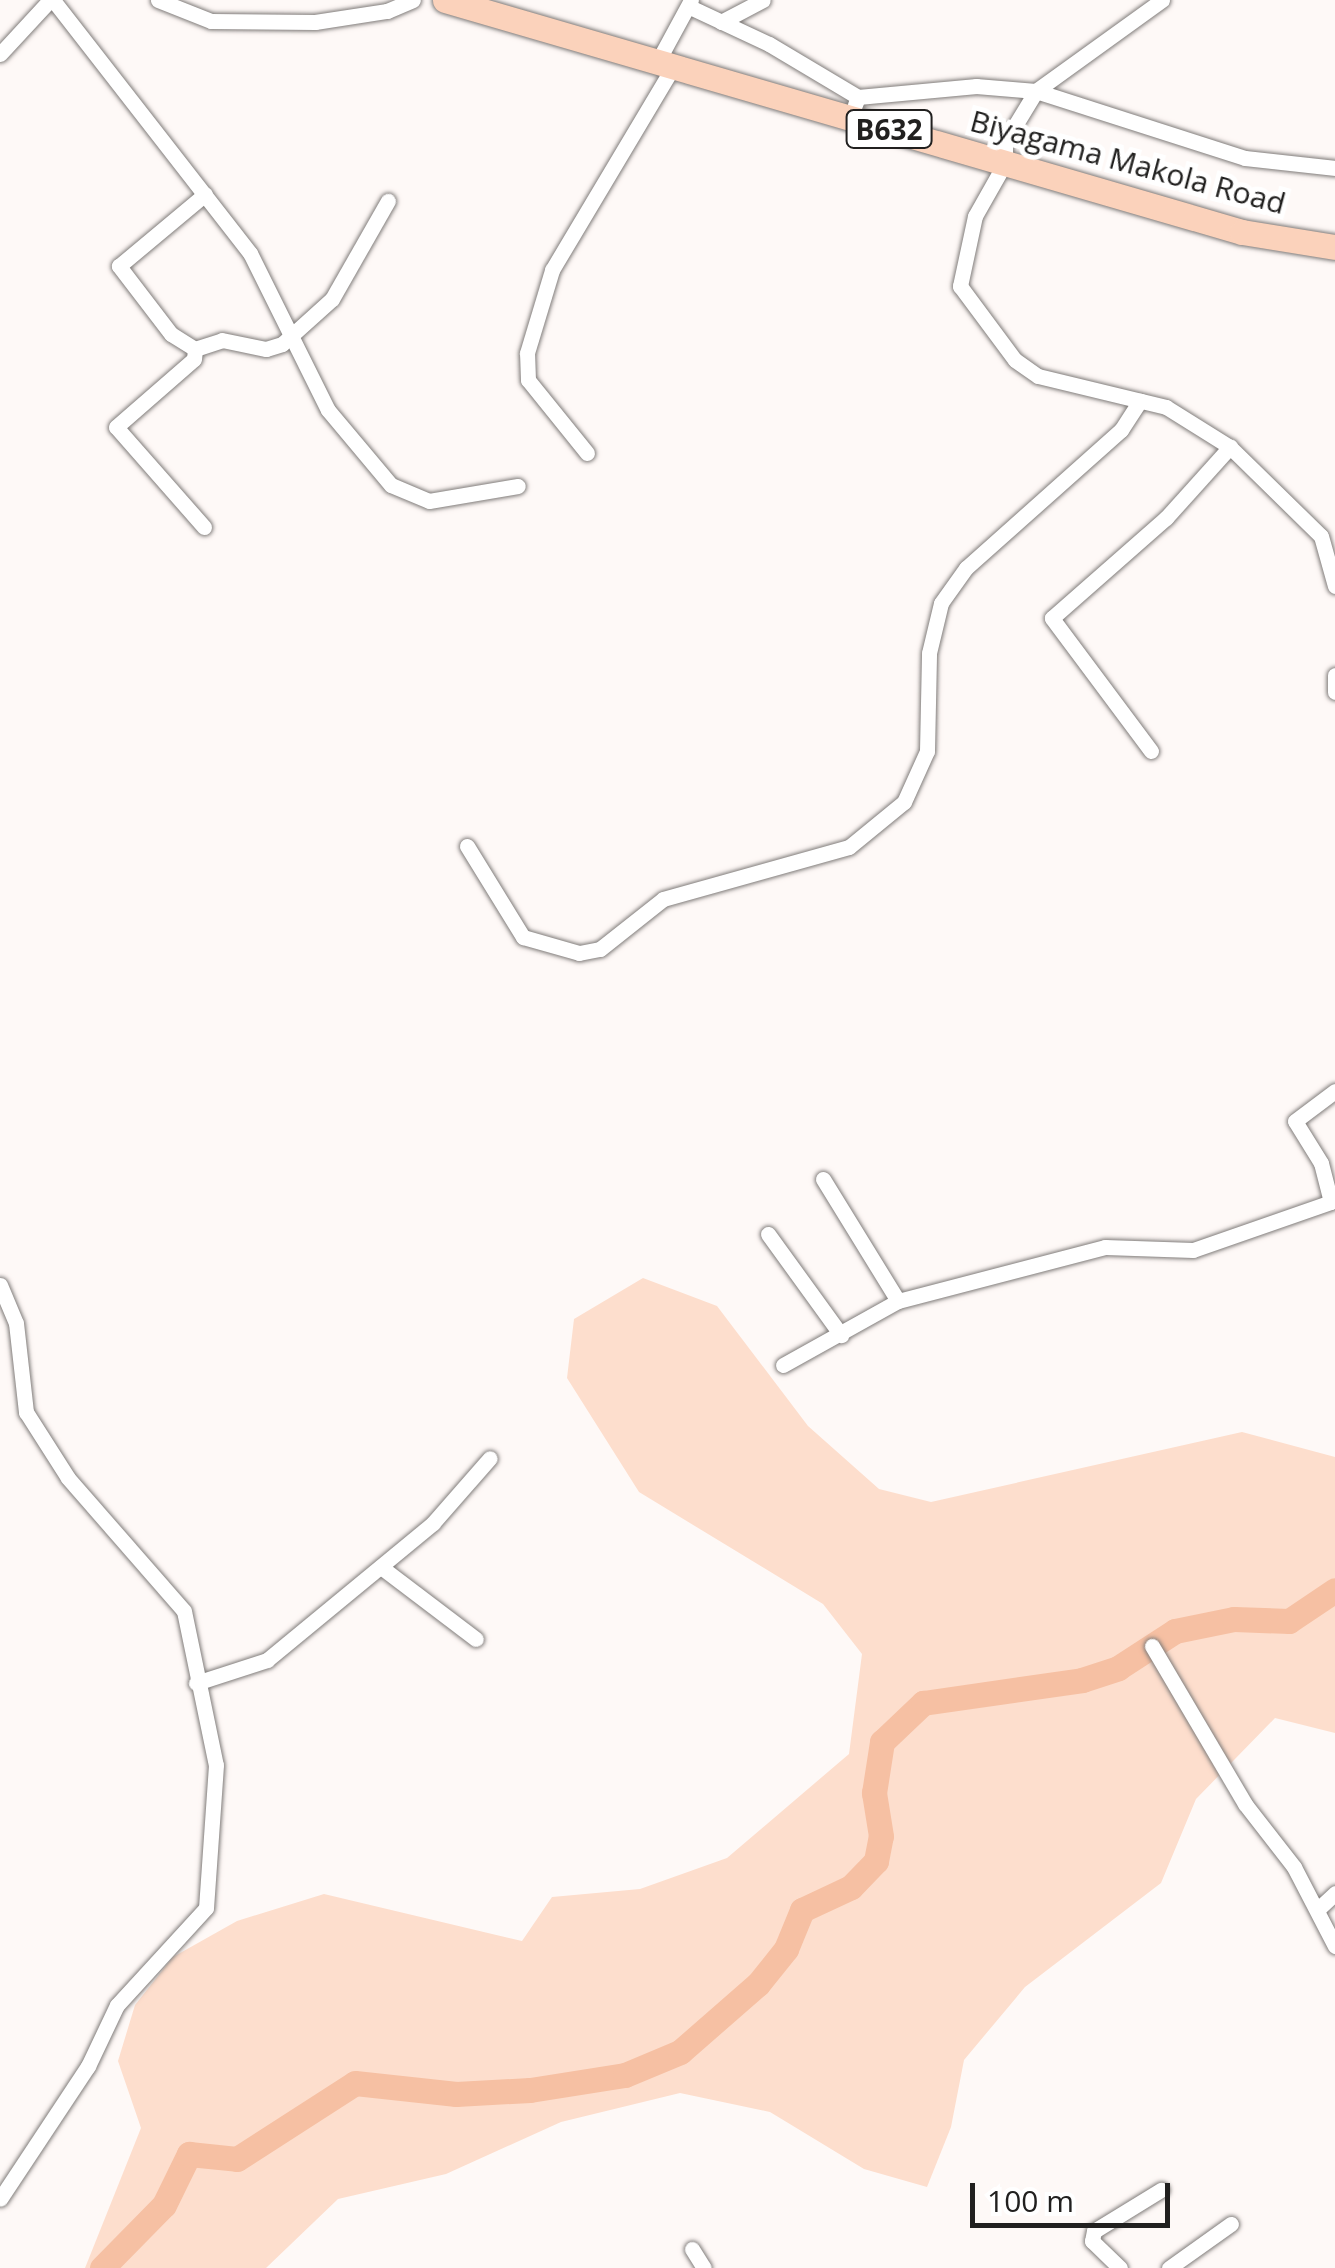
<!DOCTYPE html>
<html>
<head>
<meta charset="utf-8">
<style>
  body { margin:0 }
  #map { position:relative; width:1335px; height:2268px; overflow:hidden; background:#fef9f7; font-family:"Open Sans",sans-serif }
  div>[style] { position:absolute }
  .green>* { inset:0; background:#fddecd }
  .river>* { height:25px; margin:-12.5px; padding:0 12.5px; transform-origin:12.5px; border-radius:12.5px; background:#f6c0a3 }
  .roads { filter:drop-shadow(0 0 2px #807c7a) drop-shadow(0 0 2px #807c7a) }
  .street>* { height:15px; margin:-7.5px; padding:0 7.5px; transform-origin:7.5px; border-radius:7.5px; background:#fff }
  .primary>* { height:25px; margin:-12.5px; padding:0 12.5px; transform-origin:12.5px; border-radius:12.5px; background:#fbd2bb }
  span { translate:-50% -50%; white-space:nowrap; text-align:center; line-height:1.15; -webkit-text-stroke:10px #fff; paint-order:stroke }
  .shield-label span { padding:2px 8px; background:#fff; border:2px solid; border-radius:8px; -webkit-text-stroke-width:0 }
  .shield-label { font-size:28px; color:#21201f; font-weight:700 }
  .street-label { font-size:30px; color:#21201f }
  .scale { position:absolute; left:970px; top:2183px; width:200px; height:45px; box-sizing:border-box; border:5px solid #21201f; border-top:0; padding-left:12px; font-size:30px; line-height:35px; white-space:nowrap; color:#21201f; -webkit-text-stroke:8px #fff; paint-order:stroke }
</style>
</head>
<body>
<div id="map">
  <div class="green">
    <div style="clip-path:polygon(643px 1278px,717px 1306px,808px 1426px,879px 1489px,931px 1502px,1242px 1432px,1335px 1457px,1335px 1733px,1275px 1718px,1196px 1799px,1161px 1883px,1025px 1987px,964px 2060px,951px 2127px,927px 2187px,864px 2169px,770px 2112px,680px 2093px,561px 2122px,446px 2174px,338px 2199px,266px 2268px,85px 2268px,141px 2128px,118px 2061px,135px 2005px,173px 1957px,237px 1921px,324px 1894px,522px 1941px,552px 1897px,640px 1889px,727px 1858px,849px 1754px,862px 1654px,823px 1604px,639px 1492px,567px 1378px,574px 1319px)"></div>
  </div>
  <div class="river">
    <div style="left:102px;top:2268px;width:88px;rotate:-45.5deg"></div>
    <div style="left:164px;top:2205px;width:57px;rotate:-63.9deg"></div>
    <div style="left:189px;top:2154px;width:48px;rotate:5.9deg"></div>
    <div style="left:237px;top:2159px;width:140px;rotate:-32.8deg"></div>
    <div style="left:355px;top:2083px;width:102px;rotate:6.2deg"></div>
    <div style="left:456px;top:2094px;width:74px;rotate:-3.1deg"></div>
    <div style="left:530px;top:2090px;width:96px;rotate:-9deg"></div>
    <div style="left:625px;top:2075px;width:60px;rotate:-22.7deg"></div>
    <div style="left:680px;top:2052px;width:103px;rotate:-41.1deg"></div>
    <div style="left:758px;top:1984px;width:45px;rotate:-51.3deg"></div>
    <div style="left:786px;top:1949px;width:42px;rotate:-67.7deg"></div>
    <div style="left:802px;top:1910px;width:54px;rotate:-25.1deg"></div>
    <div style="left:851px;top:1887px;width:36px;rotate:-46deg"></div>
    <div style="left:876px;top:1861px;width:25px;rotate:-79deg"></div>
    <div style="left:881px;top:1836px;width:44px;rotate:-99.2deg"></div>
    <div style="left:874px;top:1793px;width:52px;rotate:-81.1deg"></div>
    <div style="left:882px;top:1742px;width:57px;rotate:-43.6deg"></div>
    <div style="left:923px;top:1703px;width:161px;rotate:-8.2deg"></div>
    <div style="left:1082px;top:1680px;width:38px;rotate:-18deg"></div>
    <div style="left:1118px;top:1668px;width:68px;rotate:-33deg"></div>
    <div style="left:1175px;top:1631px;width:60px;rotate:-11.5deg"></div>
    <div style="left:1234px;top:1619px;width:55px;rotate:2.1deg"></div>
    <div style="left:1289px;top:1621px;width:55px;rotate:-34deg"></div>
  </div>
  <div class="roads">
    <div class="street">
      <div style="left:53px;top:0;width:321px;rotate:52.1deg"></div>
      <div style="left:250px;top:253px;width:175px;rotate:63.6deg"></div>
      <div style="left:328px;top:410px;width:98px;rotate:50deg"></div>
      <div style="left:391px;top:485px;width:41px;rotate:22.8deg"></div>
      <div style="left:429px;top:501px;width:90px;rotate:-9.6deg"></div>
      <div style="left:158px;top:0;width:57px;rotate:21.6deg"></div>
      <div style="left:211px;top:21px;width:104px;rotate:0.6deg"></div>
      <div style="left:315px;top:22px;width:73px;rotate:-8.7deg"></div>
      <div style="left:387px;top:11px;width:28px;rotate:-23deg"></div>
      <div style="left:1162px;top:0;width:155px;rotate:144.2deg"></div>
      <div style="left:1036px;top:91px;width:60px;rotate:121.3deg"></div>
      <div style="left:1005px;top:142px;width:21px;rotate:90deg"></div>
      <div style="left:1005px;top:163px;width:61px;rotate:119.5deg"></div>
      <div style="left:975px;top:216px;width:72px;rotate:102.1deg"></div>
      <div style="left:960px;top:286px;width:92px;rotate:53.4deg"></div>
      <div style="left:1015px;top:360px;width:28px;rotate:35deg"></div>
      <div style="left:1038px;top:376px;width:132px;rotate:13.6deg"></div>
      <div style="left:1166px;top:407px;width:75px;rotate:32deg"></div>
      <div style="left:1230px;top:447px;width:127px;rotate:44.4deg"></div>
      <div style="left:1321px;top:536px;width:52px;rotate:74.4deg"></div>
      <div style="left:692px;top:8px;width:85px;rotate:25.1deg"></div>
      <div style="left:769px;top:44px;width:104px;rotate:30.8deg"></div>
      <div style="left:858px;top:97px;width:9px;rotate:111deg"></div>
      <div style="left:721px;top:22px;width:47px;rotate:-27.6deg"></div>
      <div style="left:0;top:54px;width:74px;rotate:-47.2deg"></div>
      <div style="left:659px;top:59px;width:67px;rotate:-61.5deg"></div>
      <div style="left:858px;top:97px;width:119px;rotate:-5.3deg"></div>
      <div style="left:976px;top:86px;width:60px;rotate:4.8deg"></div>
      <div style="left:1036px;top:91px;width:219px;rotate:17.8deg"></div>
      <div style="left:1245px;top:158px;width:91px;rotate:6.3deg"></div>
      <div style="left:195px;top:349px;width:28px;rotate:-18deg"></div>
      <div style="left:222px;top:340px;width:45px;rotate:11.6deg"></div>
      <div style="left:266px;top:349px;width:17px;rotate:-17deg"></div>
      <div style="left:282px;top:344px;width:67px;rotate:-42deg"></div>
      <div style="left:332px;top:299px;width:113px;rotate:-60.3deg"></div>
      <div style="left:587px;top:453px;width:94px;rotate:-128.9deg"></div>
      <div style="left:528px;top:380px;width:27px;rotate:-92deg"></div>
      <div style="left:527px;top:353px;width:87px;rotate:-73.2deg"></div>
      <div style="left:552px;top:270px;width:240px;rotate:-59.2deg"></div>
      <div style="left:204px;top:527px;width:133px;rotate:-131.3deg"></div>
      <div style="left:116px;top:427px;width:103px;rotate:-41.1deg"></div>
      <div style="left:194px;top:359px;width:10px;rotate:-84deg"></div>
      <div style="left:195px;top:349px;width:28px;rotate:-148deg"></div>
      <div style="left:171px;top:334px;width:86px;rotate:-127.4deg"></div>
      <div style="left:119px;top:266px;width:112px;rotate:-39.9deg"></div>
      <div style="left:1335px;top:675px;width:17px;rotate:90deg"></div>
      <div style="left:1151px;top:751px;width:166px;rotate:-126.7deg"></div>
      <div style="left:1052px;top:618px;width:152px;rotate:-41.3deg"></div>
      <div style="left:1166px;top:518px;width:96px;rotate:-48deg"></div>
      <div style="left:467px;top:846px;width:107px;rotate:58.4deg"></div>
      <div style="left:523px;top:937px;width:58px;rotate:15.9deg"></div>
      <div style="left:579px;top:953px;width:21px;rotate:-11deg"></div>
      <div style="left:600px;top:949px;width:80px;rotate:-38.4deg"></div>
      <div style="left:663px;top:899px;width:193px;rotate:-15.6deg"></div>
      <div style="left:849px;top:847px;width:71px;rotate:-39.3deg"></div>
      <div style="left:904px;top:802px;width:56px;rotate:-65.7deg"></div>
      <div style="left:927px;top:751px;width:98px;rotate:-88.8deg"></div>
      <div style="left:929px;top:653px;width:51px;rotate:-76.5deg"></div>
      <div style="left:941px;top:603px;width:43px;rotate:-54.5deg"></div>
      <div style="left:966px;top:568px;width:208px;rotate:-41.7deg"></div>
      <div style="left:1121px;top:430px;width:35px;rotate:-57deg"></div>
      <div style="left:823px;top:1179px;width:143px;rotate:58.4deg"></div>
      <div style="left:768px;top:1234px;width:125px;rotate:54.1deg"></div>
      <div style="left:0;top:1285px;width:41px;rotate:67.2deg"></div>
      <div style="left:16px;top:1323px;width:90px;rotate:83.6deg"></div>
      <div style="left:26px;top:1412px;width:78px;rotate:57.5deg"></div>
      <div style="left:68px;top:1478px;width:176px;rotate:48.9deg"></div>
      <div style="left:184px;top:1611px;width:157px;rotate:78.3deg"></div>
      <div style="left:216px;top:1765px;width:143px;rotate:94deg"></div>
      <div style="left:206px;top:1908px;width:132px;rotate:132.5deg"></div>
      <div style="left:117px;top:2005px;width:68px;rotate:115.4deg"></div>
      <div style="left:88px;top:2066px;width:159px;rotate:123.5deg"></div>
      <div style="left:783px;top:1365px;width:132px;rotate:-29.1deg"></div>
      <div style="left:898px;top:1301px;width:214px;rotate:-14.6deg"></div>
      <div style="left:1105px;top:1247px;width:88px;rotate:2deg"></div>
      <div style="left:1193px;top:1250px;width:146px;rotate:-19.2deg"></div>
      <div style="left:1331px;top:1202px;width:40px;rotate:-104.4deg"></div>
      <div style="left:1321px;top:1163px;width:49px;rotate:-121.8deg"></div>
      <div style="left:1295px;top:1121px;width:50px;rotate:-36.9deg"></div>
      <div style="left:381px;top:1567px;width:119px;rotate:37.2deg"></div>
      <div style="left:1152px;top:1646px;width:183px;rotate:59.5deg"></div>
      <div style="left:1245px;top:1804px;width:80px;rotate:52.1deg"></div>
      <div style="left:1294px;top:1867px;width:89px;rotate:62.6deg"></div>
      <div style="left:196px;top:1683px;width:75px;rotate:-17.9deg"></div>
      <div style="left:267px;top:1660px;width:215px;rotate:-39.5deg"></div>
      <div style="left:433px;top:1523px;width:86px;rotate:-48.8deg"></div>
      <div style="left:1317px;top:1910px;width:25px;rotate:-43deg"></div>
      <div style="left:692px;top:2249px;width:22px;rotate:58deg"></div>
      <div style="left:1120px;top:2268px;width:39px;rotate:-136deg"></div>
      <div style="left:1092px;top:2241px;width:10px;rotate:-79deg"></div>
      <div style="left:1094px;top:2231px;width:79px;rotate:-31.5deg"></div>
      <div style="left:1169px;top:2268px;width:76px;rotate:-35.4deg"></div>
    </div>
    <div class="primary">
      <div style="left:445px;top:0;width:830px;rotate:16.23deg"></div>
      <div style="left:1242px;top:232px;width:94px;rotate:9.2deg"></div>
    </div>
  </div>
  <div class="shield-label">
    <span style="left:889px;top:129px">B632</span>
  </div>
  <div class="street-label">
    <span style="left:1128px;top:162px;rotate:15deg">Biyagama Makola Road</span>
  </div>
  <div class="scale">100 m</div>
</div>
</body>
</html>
